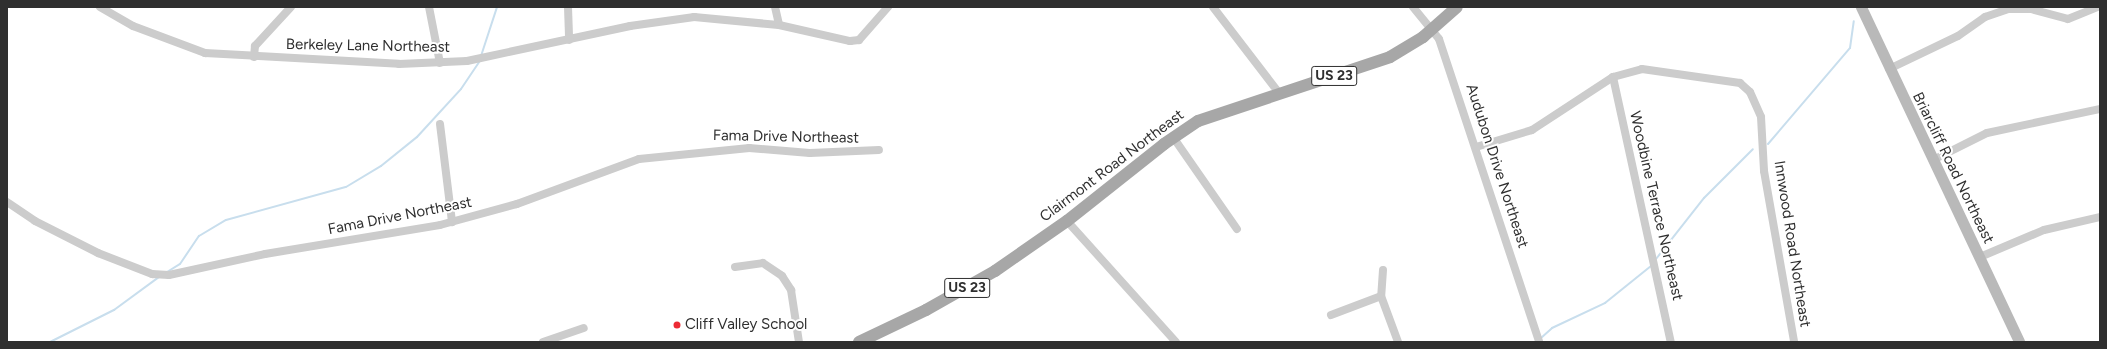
<!DOCTYPE html>
<html>
<head>
<meta charset="utf-8">
<style>
  body { margin:0 }
  #map { position:relative; width:2107px; height:349px; overflow:hidden; background:#fff; font-family:Figtree,sans-serif }
  div>[style] { position:absolute }
  .stream>* { height:2px; margin:-1px; padding:0 1px; transform-origin:1px; border-radius:1px; background:#c8deed }
  .minor>* { height:8px; margin:-4px; padding:0 4px; transform-origin:4px; border-radius:4px; background:#ccc }
  .secondary>* { height:11px; margin:-5.5px; padding:0 5.5px; transform-origin:5.5px; border-radius:5.5px; background:#b9b9b9 }
  .primary>* { height:12px; margin:-6px; padding:0 6px; transform-origin:6px; border-radius:6px; background:#a7a7a7 }
  .dots>* { width:11px; height:11px; translate:-50% -50%; box-sizing:border-box; border:2px solid #fff; border-radius:50% }
  span { translate:-50% -50%; white-space:nowrap; text-align:center; line-height:1.15; -webkit-text-stroke:4px #fff; paint-order:stroke }
  .shield-label span { padding:1px 3px; background:#fff; border:1px solid; border-radius:3px; -webkit-text-stroke-width:0 }
  .shield-label { font-size:14px; color:#2f2f2f; font-weight:700 }
  .street-label { font-size:15px; color:#2f2f2f }
  .poi-label { font-size:15px; color:#2f2f2f }
  .left { translate:0 -50%; text-align:left }
  .frame { position:absolute; inset:0; border:8px solid #2f2f2f; pointer-events:none }
</style>
</head>
<body>
<div id="map">
  <div class="stream">
    <div style="left:481px;top:56px;width:52px;rotate:-71.9deg"></div>
    <div style="left:1768px;top:144px;width:126px;rotate:-49.5deg"></div>
    <div style="left:1850px;top:48px;width:27px;rotate:-82deg"></div>
    <div style="left:1656px;top:259px;width:78px;rotate:-51.8deg"></div>
    <div style="left:1704px;top:198px;width:69px;rotate:-45deg"></div>
    <div style="left:167px;top:272px;width:15px;rotate:-32deg"></div>
    <div style="left:180px;top:264px;width:34px;rotate:-56deg"></div>
    <div style="left:199px;top:236px;width:31px;rotate:-31deg"></div>
    <div style="left:226px;top:220px;width:124px;rotate:-15.4deg"></div>
    <div style="left:346px;top:187px;width:41px;rotate:-31deg"></div>
    <div style="left:381px;top:166px;width:46px;rotate:-38.9deg"></div>
    <div style="left:417px;top:137px;width:65px;rotate:-47.5deg"></div>
    <div style="left:461px;top:89px;width:34px;rotate:-56deg"></div>
    <div style="left:1541px;top:338px;width:15px;rotate:-42deg"></div>
    <div style="left:1552px;top:328px;width:59px;rotate:-25.3deg"></div>
    <div style="left:1605px;top:303px;width:59px;rotate:-38.8deg"></div>
    <div style="left:50px;top:342px;width:72px;rotate:-26.6deg"></div>
    <div style="left:114px;top:310px;width:56px;rotate:-36.3deg"></div>
  </div>
  <div class="minor">
    <div style="left:100px;top:7px;width:38px;rotate:30deg"></div>
    <div style="left:133px;top:26px;width:77px;rotate:20.6deg"></div>
    <div style="left:205px;top:53px;width:194px;rotate:3.2deg"></div>
    <div style="left:399px;top:64px;width:68px;rotate:-2.5deg"></div>
    <div style="left:467px;top:61px;width:167px;rotate:-12.1deg"></div>
    <div style="left:630px;top:26px;width:65px;rotate:-8deg"></div>
    <div style="left:694px;top:17px;width:85px;rotate:5.4deg"></div>
    <div style="left:779px;top:25px;width:73px;rotate:12.7deg"></div>
    <div style="left:850px;top:41px;width:9px;rotate:-6deg"></div>
    <div style="left:859px;top:40px;width:44px;rotate:-48.7deg"></div>
    <div style="left:429px;top:7px;width:57px;rotate:78.9deg"></div>
    <div style="left:568px;top:7px;width:33px;rotate:88deg"></div>
    <div style="left:775px;top:7px;width:18px;rotate:77deg"></div>
    <div style="left:1213px;top:7px;width:108px;rotate:52.5deg"></div>
    <div style="left:1413px;top:7px;width:41px;rotate:50.9deg"></div>
    <div style="left:1439px;top:39px;width:319px;rotate:71.7deg"></div>
    <div style="left:254px;top:57px;width:11px;rotate:-85deg"></div>
    <div style="left:255px;top:46px;width:53px;rotate:-47.3deg"></div>
    <div style="left:1889px;top:69px;width:76px;rotate:-25.6deg"></div>
    <div style="left:1958px;top:36px;width:33px;rotate:-35deg"></div>
    <div style="left:1985px;top:17px;width:24px;rotate:-19deg"></div>
    <div style="left:2008px;top:9px;width:23px"></div>
    <div style="left:2031px;top:9px;width:38px;rotate:15deg"></div>
    <div style="left:2068px;top:19px;width:31px;rotate:-22deg"></div>
    <div style="left:1613px;top:77px;width:271px;rotate:77.7deg"></div>
    <div style="left:440px;top:124px;width:99px;rotate:83deg"></div>
    <div style="left:1173px;top:137px;width:112px;rotate:55.2deg"></div>
    <div style="left:1476px;top:147px;width:59px;rotate:-16.9deg"></div>
    <div style="left:1532px;top:130px;width:97px;rotate:-33.2deg"></div>
    <div style="left:1613px;top:77px;width:30px;rotate:-15deg"></div>
    <div style="left:1642px;top:69px;width:99px;rotate:8.1deg"></div>
    <div style="left:1740px;top:83px;width:13px;rotate:42deg"></div>
    <div style="left:1750px;top:92px;width:27px;rotate:66deg"></div>
    <div style="left:1761px;top:117px;width:54px;rotate:86.8deg"></div>
    <div style="left:1764px;top:171px;width:174px;rotate:80deg"></div>
    <div style="left:1933px;top:160px;width:60px;rotate:-26.6deg"></div>
    <div style="left:1987px;top:133px;width:116px;rotate:-12deg"></div>
    <div style="left:7px;top:202px;width:34px;rotate:34deg"></div>
    <div style="left:35px;top:221px;width:71px;rotate:26.9deg"></div>
    <div style="left:98px;top:253px;width:58px;rotate:21.3deg"></div>
    <div style="left:152px;top:274px;width:17px;rotate:3deg"></div>
    <div style="left:169px;top:275px;width:98px;rotate:-12.3deg"></div>
    <div style="left:265px;top:254px;width:177px;rotate:-9.4deg"></div>
    <div style="left:440px;top:225px;width:80px;rotate:-15.3deg"></div>
    <div style="left:517px;top:204px;width:130px;rotate:-20.2deg"></div>
    <div style="left:639px;top:159px;width:111px;rotate:-5.7deg"></div>
    <div style="left:749px;top:148px;width:61px;rotate:4.7deg"></div>
    <div style="left:810px;top:153px;width:69px;rotate:-2.5deg"></div>
    <div style="left:1067px;top:221px;width:163px;rotate:48deg"></div>
    <div style="left:1980px;top:257px;width:69px;rotate:-22.9deg"></div>
    <div style="left:2044px;top:230px;width:57px;rotate:-13.1deg"></div>
    <div style="left:735px;top:267px;width:28px;rotate:-8deg"></div>
    <div style="left:763px;top:263px;width:23px;rotate:34deg"></div>
    <div style="left:782px;top:276px;width:17px;rotate:57deg"></div>
    <div style="left:791px;top:290px;width:53px;rotate:81.3deg"></div>
    <div style="left:1383px;top:270px;width:26px;rotate:94deg"></div>
    <div style="left:1381px;top:296px;width:49px;rotate:69.7deg"></div>
    <div style="left:1331px;top:315px;width:53px;rotate:-20.8deg"></div>
    <div style="left:543px;top:342px;width:43px;rotate:-18.9deg"></div>
  </div>
  <div class="secondary">
    <div style="left:1861px;top:7px;width:370px;rotate:64.7deg"></div>
  </div>
  <div class="primary">
    <div style="left:859px;top:342px;width:74px;rotate:-25.5deg"></div>
    <div style="left:926px;top:310px;width:79px;rotate:-29.5deg"></div>
    <div style="left:995px;top:271px;width:88px;rotate:-34.8deg"></div>
    <div style="left:1067px;top:221px;width:124px;rotate:-38.4deg"></div>
    <div style="left:1164px;top:144px;width:41px;rotate:-34.1deg"></div>
    <div style="left:1198px;top:121px;width:202px;rotate:-18.4deg"></div>
    <div style="left:1390px;top:57px;width:39px;rotate:-31deg"></div>
    <div style="left:1423px;top:37px;width:45px;rotate:-41.4deg"></div>
  </div>
  <div class="dots">
    <div style="left:677px;top:325px;background:#ec2b35"></div>
  </div>
  <div class="shield-label">
    <span style="left:1334px;top:76px">US 23</span>
    <span style="left:967px;top:288px">US 23</span>
  </div>
  <div class="street-label">
    <span style="left:368px;top:46px;rotate:1deg">Berkeley Lane Northeast</span>
    <span style="left:786px;top:137px;rotate:1deg">Fama Drive Northeast</span>
    <span style="left:1112px;top:166px;rotate:-37deg">Clairmont Road Northeast</span>
    <span style="left:1497px;top:166px;rotate:72deg">Audubon Drive Northeast</span>
    <span style="left:1953px;top:168px;rotate:64deg">Briarcliff Road Northeast</span>
    <span style="left:1656px;top:206px;rotate:77deg">Woodbine Terrace Northeast</span>
    <span style="left:400px;top:216px;rotate:-11deg">Fama Drive Northeast</span>
    <span style="left:1792px;top:244px;rotate:81deg">Innwood Road Northeast</span>
  </div>
  <div class="poi-label">
    <span class="left" style="left:685px;top:325px">Cliff Valley School</span>
  </div>
  <div class="frame"></div>
</div>
</body>
</html>
